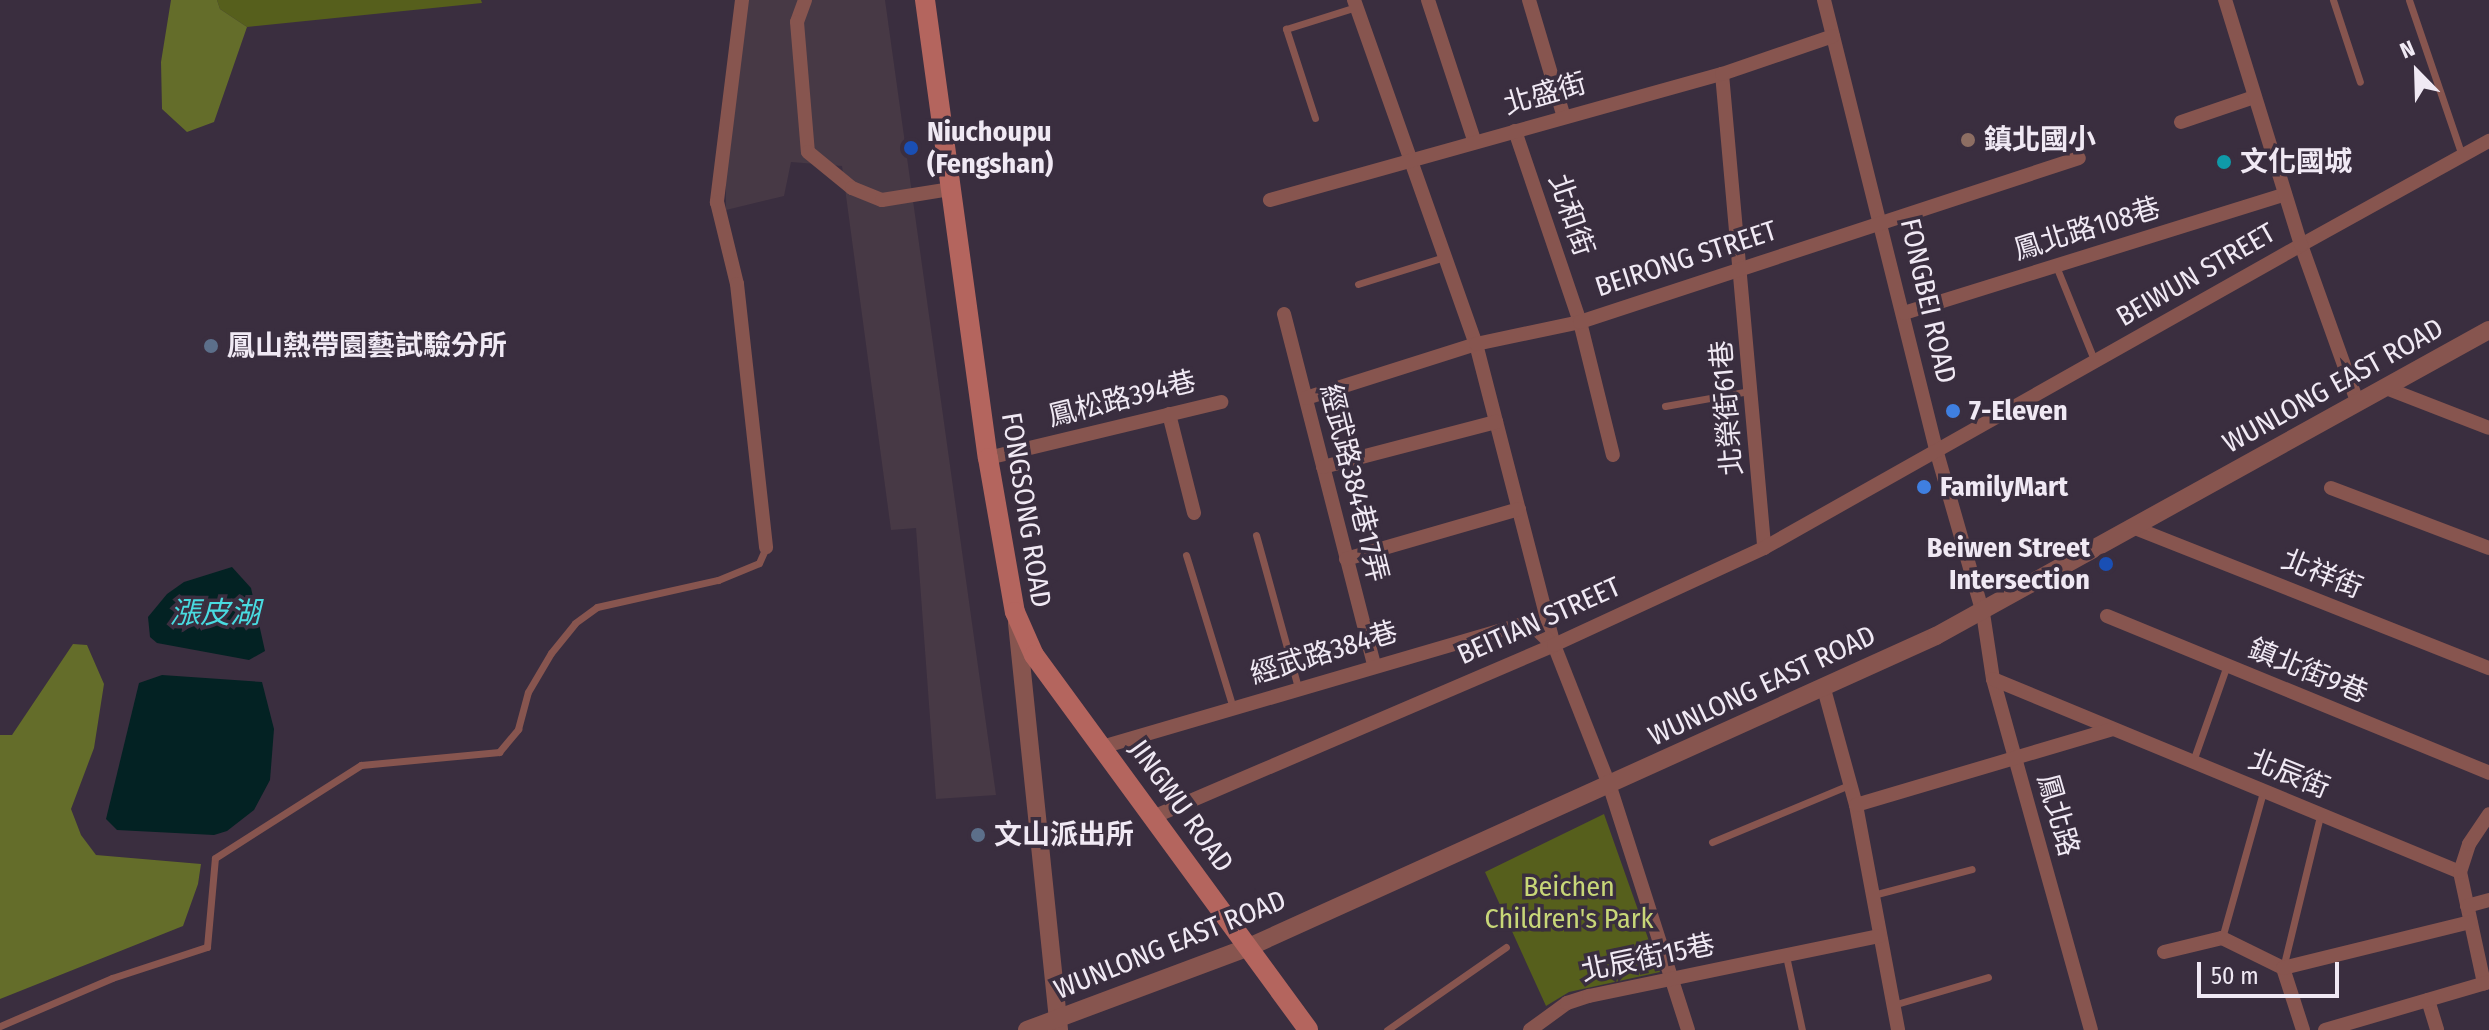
<!DOCTYPE html>
<html>
<head>
<meta charset="utf-8">
<style>
  body { margin:0 }
  #map { position:relative; width:2489px; height:1030px; overflow:hidden; background:#3a2e3f; font-family:"Fira Sans Condensed","Noto Sans TC",sans-serif }
  div>[style] { position:absolute }
  .commercial>* { inset:0; background:#473945 }
  .green>* { inset:0; background:#565f1c }
  .forest>* { inset:0; background:#646d2a }
  .water>* { inset:0; background:#032223 }
  .service>* { height:7px; margin:-3.5px; padding:0 3.5px; transform-origin:3.5px; border-radius:3.5px; background:#87554f }
  .minor>* { height:14px; margin:-7px; padding:0 7px; transform-origin:7px; border-radius:7px; background:#87554f }
  .tertiary>* { height:18px; margin:-9px; padding:0 9px; transform-origin:9px; border-radius:9px; background:#87554f }
  .secondary>* { height:20px; margin:-10px; padding:0 10px; transform-origin:10px; border-radius:10px; background:#b4655e }
  .dots>* { width:22px; height:22px; translate:-50% -50%; box-sizing:border-box; border:4px solid #3a2e3f; border-radius:50% }
  span { translate:-50% -50%; white-space:nowrap; text-align:center; line-height:1.15; -webkit-text-stroke:7px #3a2e3f; paint-order:stroke }
  .street-label { font-size:28px; color:#f0e9f4 }
  .poi-label { font-size:28px; color:#f0e9f4; font-weight:700 }
  .left { translate:0 -50%; text-align:left }
  .right { translate:-100% -50%; text-align:right }
  .park-label { font-size:28px; color:#c8d778 }
  .water-label { font-size:30px; color:#49dbe0; font-style:italic }
  .north { position:absolute; left:2377px; top:32px; width:80px; height:80px; -webkit-text-stroke:6px #3a2e3f; paint-order:stroke; rotate:337deg; font-size:22px; font-weight:700; line-height:32px; text-align:center; color:#f0e9f4 }
  .north::after { content:''; display:block; margin:auto; width:28px; height:36px; background:#f0e9f4; clip-path:polygon(50% 0,100% 100%,50% 72%,0 100%) }
  .scale { position:absolute; left:2197px; top:962px; width:142px; height:36px; box-sizing:border-box; border:4px solid #f0e9f4; border-top:0; padding-left:10px; font-size:24px; line-height:28px; white-space:nowrap; color:#f0e9f4; -webkit-text-stroke:6px #3a2e3f; paint-order:stroke }
</style>
</head>
<body>
<div id="map">
  <div class="commercial">
    <div style="clip-path:polygon(745px 0,885px 0,996px 795px,936px 799px,916px 528px,891px 530px,842px 166px,791px 162px,784px 196px,726px 210px,726px 136px)"></div>
  </div>
  <div class="green">
    <div style="clip-path:polygon(217px 0,481px 0,482px 3px,247px 27px,220px 9px)"></div>
    <div style="clip-path:polygon(1604px 814px,1660px 972px,1569px 992px,1546px 1006px,1485px 872px)"></div>
  </div>
  <div class="forest">
    <div style="clip-path:polygon(171px 0,217px 0,220px 9px,247px 27px,214px 122px,187px 132px,162px 109px,161px 62px)"></div>
    <div style="clip-path:polygon(73px 644px,87px 645px,104px 684px,94px 748px,71px 809px,81px 835px,96px 855px,201px 864px,198px 884px,183px 926px,0 999px,0 735px,12px 735px)"></div>
  </div>
  <div class="water">
    <div style="clip-path:polygon(232px 567px,251px 588px,265px 651px,249px 660px,157px 643px,150px 637px,148px 617px,167px 594px,184px 582px)"></div>
    <div style="clip-path:polygon(162px 675px,262px 682px,274px 729px,270px 780px,254px 810px,227px 831px,214px 835px,117px 830px,106px 819px,139px 683px)"></div>
  </div>
  <div class="service">
    <div style="left:2333px;top:0;width:86px;rotate:71.8deg"></div>
    <div style="left:2409px;top:0;width:165px;rotate:71.2deg"></div>
    <div style="left:1315px;top:118px;width:94px;rotate:-108deg"></div>
    <div style="left:1286px;top:29px;width:73px;rotate:-17.4deg"></div>
    <div style="left:2056px;top:266px;width:104px;rotate:67.9deg"></div>
    <div style="left:1358px;top:284px;width:90px;rotate:-17.4deg"></div>
    <div style="left:1665px;top:406px;width:85px;rotate:-10.1deg"></div>
    <div style="left:1256px;top:535px;width:159px;rotate:74.6deg"></div>
    <div style="left:1186px;top:555px;width:160px;rotate:72.9deg"></div>
    <div style="left:2193px;top:761px;width:102px;rotate:-70.5deg"></div>
    <div style="left:1712px;top:842px;width:151px;rotate:-22.6deg"></div>
    <div style="left:1873px;top:895px;width:102px;rotate:-14.7deg"></div>
    <div style="left:2222px;top:938px;width:152px;rotate:-74.3deg"></div>
    <div style="left:1786px;top:956px;width:76px;rotate:77.8deg"></div>
    <div style="left:2283px;top:968px;width:156px;rotate:-76.3deg"></div>
    <div style="left:1893px;top:1005px;width:99px;rotate:-16.4deg"></div>
    <div style="left:0;top:1026px;width:122px;rotate:-23.2deg"></div>
    <div style="left:112px;top:978px;width:100px;rotate:-18.1deg"></div>
    <div style="left:207px;top:947px;width:89px;rotate:-84.9deg"></div>
    <div style="left:215px;top:858px;width:173px;rotate:-32.5deg"></div>
    <div style="left:361px;top:765px;width:139px;rotate:-5.4deg"></div>
    <div style="left:499px;top:752px;width:30px;rotate:-50deg"></div>
    <div style="left:518px;top:729px;width:38px;rotate:-75deg"></div>
    <div style="left:528px;top:692px;width:45px;rotate:-59.5deg"></div>
    <div style="left:551px;top:653px;width:38px;rotate:-51deg"></div>
    <div style="left:575px;top:623px;width:27px;rotate:-36deg"></div>
    <div style="left:597px;top:607px;width:124px;rotate:-12.6deg"></div>
    <div style="left:718px;top:580px;width:44px;rotate:-22.5deg"></div>
    <div style="left:759px;top:563px;width:17px;rotate:-66deg"></div>
    <div style="left:1387px;top:1030px;width:145px;rotate:-34.9deg"></div>
  </div>
  <div class="minor">
    <div style="left:742px;top:0;width:204px;rotate:97.1deg"></div>
    <div style="left:717px;top:202px;width:84px;rotate:76.3deg"></div>
    <div style="left:737px;top:284px;width:265px;rotate:83.7deg"></div>
    <div style="left:805px;top:0;width:23px;rotate:110deg"></div>
    <div style="left:797px;top:22px;width:130px;rotate:85.2deg"></div>
    <div style="left:808px;top:152px;width:57px;rotate:39.3deg"></div>
    <div style="left:852px;top:188px;width:32px;rotate:22deg"></div>
    <div style="left:882px;top:200px;width:70px;rotate:-9.1deg"></div>
    <div style="left:1354px;top:0;width:365px;rotate:70.5deg"></div>
    <div style="left:1476px;top:344px;width:311px;rotate:75.5deg"></div>
    <div style="left:1554px;top:645px;width:153px;rotate:68.5deg"></div>
    <div style="left:1610px;top:787px;width:255px;rotate:72.2deg"></div>
    <div style="left:1428px;top:0;width:147px;rotate:71.8deg"></div>
    <div style="left:1529px;top:0;width:119px;rotate:73.4deg"></div>
    <div style="left:1824px;top:0;width:467px;rotate:76deg"></div>
    <div style="left:1937px;top:453px;width:166px;rotate:74deg"></div>
    <div style="left:1983px;top:613px;width:67px;rotate:81.4deg"></div>
    <div style="left:1993px;top:679px;width:364px;rotate:74.4deg"></div>
    <div style="left:1722px;top:74px;width:476px;rotate:84.9deg"></div>
    <div style="left:2181px;top:122px;width:77px;rotate:-18.9deg"></div>
    <div style="left:1515px;top:131px;width:202px;rotate:71.2deg"></div>
    <div style="left:1580px;top:322px;width:137px;rotate:76.1deg"></div>
    <div style="left:1270px;top:200px;width:469px;rotate:-15.6deg"></div>
    <div style="left:1722px;top:74px;width:117px;rotate:-18.9deg"></div>
    <div style="left:1904px;top:313px;width:399px;rotate:-17.3deg"></div>
    <div style="left:1284px;top:314px;width:362px;rotate:75.6deg"></div>
    <div style="left:2386px;top:388px;width:110px;rotate:21.2deg"></div>
    <div style="left:1306px;top:398px;width:178px;rotate:-17.6deg"></div>
    <div style="left:1476px;top:344px;width:106px;rotate:-11.9deg"></div>
    <div style="left:1580px;top:322px;width:525px;rotate:-18.19deg"></div>
    <div style="left:2358px;top:404px;width:169px;rotate:-109.7deg"></div>
    <div style="left:2301px;top:245px;width:215px;rotate:-29deg"></div>
    <div style="left:1169px;top:414px;width:102px;rotate:75.8deg"></div>
    <div style="left:988px;top:458px;width:240px;rotate:-13.5deg"></div>
    <div style="left:1323px;top:467px;width:179px;rotate:-14.6deg"></div>
    <div style="left:2331px;top:488px;width:169px;rotate:20.8deg"></div>
    <div style="left:2135px;top:528px;width:381px;rotate:21.6deg"></div>
    <div style="left:1346px;top:559px;width:180px;rotate:-16.1deg"></div>
    <div style="left:2107px;top:616px;width:413px;rotate:22.3deg"></div>
    <div style="left:1993px;top:679px;width:505px;rotate:22.45deg"></div>
    <div style="left:2460px;top:872px;width:114px;rotate:77.8deg"></div>
    <div style="left:1824px;top:689px;width:120px;rotate:74.6deg"></div>
    <div style="left:1856px;top:805px;width:229px;rotate:79.4deg"></div>
    <div style="left:1102px;top:747px;width:445px;rotate:-16.3deg"></div>
    <div style="left:1529px;top:622px;width:33px;rotate:44deg"></div>
    <div style="left:1856px;top:805px;width:267px;rotate:-16.5deg"></div>
    <div style="left:1153px;top:817px;width:436px;rotate:-23.2deg"></div>
    <div style="left:1554px;top:645px;width:231px;rotate:-24.8deg"></div>
    <div style="left:1764px;top:548px;width:617px;rotate:-29.43deg"></div>
    <div style="left:2301px;top:245px;width:257px;rotate:-107.2deg"></div>
    <div style="left:2460px;top:872px;width:29px;rotate:-72deg"></div>
    <div style="left:2469px;top:844px;width:36px;rotate:-56deg"></div>
    <div style="left:2467px;top:906px;width:23px;rotate:-15deg"></div>
    <div style="left:2164px;top:952px;width:60px;rotate:-13.6deg"></div>
    <div style="left:2222px;top:938px;width:68px;rotate:26.2deg"></div>
    <div style="left:2283px;top:968px;width:65px;rotate:72.1deg"></div>
    <div style="left:2283px;top:968px;width:193px;rotate:-13.8deg"></div>
    <div style="left:2428px;top:1000px;width:31px;rotate:73deg"></div>
    <div style="left:1530px;top:1030px;width:46px;rotate:-36.1deg"></div>
    <div style="left:1567px;top:1003px;width:23px;rotate:-18deg"></div>
    <div style="left:1589px;top:996px;width:297px;rotate:-11.7deg"></div>
    <div style="left:2325px;top:1030px;width:171px;rotate:-16.3deg"></div>
  </div>
  <div class="tertiary">
    <div style="left:1017px;top:623px;width:409px;rotate:84.1deg"></div>
    <div style="left:1027px;top:1030px;width:237px;rotate:-20.5deg"></div>
    <div style="left:1249px;top:947px;width:754px;rotate:-24.36deg"></div>
    <div style="left:1936px;top:636px;width:632px;rotate:-28.96deg"></div>
  </div>
  <div class="secondary">
    <div style="left:925px;top:0;width:462px;rotate:82.2deg"></div>
    <div style="left:988px;top:458px;width:156px;rotate:80.1deg"></div>
    <div style="left:1015px;top:612px;width:47px;rotate:66.2deg"></div>
    <div style="left:1034px;top:655px;width:464px;rotate:53.8deg"></div>
  </div>
  <div class="dots">
    <div style="left:1968px;top:140px;background:#8d6e63"></div>
    <div style="left:911px;top:148px;background:#1a4fb4"></div>
    <div style="left:2224px;top:162px;background:#0f9aa8"></div>
    <div style="left:211px;top:346px;background:#5c6f8a"></div>
    <div style="left:1953px;top:411px;background:#3f7fe0"></div>
    <div style="left:1924px;top:487px;background:#3f7fe0"></div>
    <div style="left:2106px;top:564px;background:#1a4fb4"></div>
    <div style="left:978px;top:835px;background:#5c6f8a"></div>
  </div>
  <div class="street-label">
    <span style="left:1545px;top:94px;rotate:-16deg">北盛街</span>
    <span style="left:1571px;top:215px;rotate:71deg">北和街</span>
    <span style="left:2087px;top:229px;rotate:-17deg">鳳北路108巷</span>
    <span style="left:1686px;top:259px;rotate:-18deg">BEIRONG STREET</span>
    <span style="left:2196px;top:275px;rotate:-30deg">BEIWUN STREET</span>
    <span style="left:1928px;top:301px;rotate:77deg">FONGBEI ROAD</span>
    <span style="left:2333px;top:386px;rotate:-29deg">WUNLONG EAST ROAD</span>
    <span style="left:1122px;top:399px;rotate:-14deg">鳳松路394巷</span>
    <span style="left:1727px;top:408px;rotate:-95deg">北榮街61巷</span>
    <span style="left:1354px;top:483px;rotate:76deg">經武路384巷17弄</span>
    <span style="left:1026px;top:510px;rotate:81deg">FONGSONG ROAD</span>
    <span style="left:2322px;top:574px;rotate:22deg">北祥街</span>
    <span style="left:1539px;top:621px;rotate:-24deg">BEITIAN STREET</span>
    <span style="left:1324px;top:653px;rotate:-17deg">經武路384巷</span>
    <span style="left:2308px;top:671px;rotate:22deg">鎮北街9巷</span>
    <span style="left:1762px;top:686px;rotate:-25deg">WUNLONG EAST ROAD</span>
    <span style="left:2289px;top:774px;rotate:22deg">北辰街</span>
    <span style="left:1181px;top:806px;rotate:54deg">JINGWU ROAD</span>
    <span style="left:2058px;top:815px;rotate:74deg">鳳北路</span>
    <span style="left:1170px;top:945px;rotate:-22deg">WUNLONG EAST ROAD</span>
    <span style="left:1648px;top:958px;rotate:-12deg">北辰街15巷</span>
  </div>
  <div class="poi-label">
    <span class="left" style="left:927px;top:148px">Niuchoupu<br>(Fengshan)</span>
    <span class="left" style="left:1984px;top:140px">鎮北國小</span>
    <span class="left" style="left:2240px;top:162px">文化國城</span>
    <span class="left" style="left:227px;top:346px">鳳山熱帶園藝試驗分所</span>
    <span class="left" style="left:1969px;top:411px">7-Eleven</span>
    <span class="left" style="left:1940px;top:487px">FamilyMart</span>
    <span class="right" style="left:2090px;top:564px">Beiwen Street<br>Intersection</span>
    <span class="left" style="left:994px;top:835px">文山派出所</span>
  </div>
  <div class="park-label">
    <span style="left:1569px;top:903px">Beichen<br>Children's Park</span>
  </div>
  <div class="water-label">
    <span style="left:215px;top:613px">漲皮湖</span>
  </div>
  <div class="north">N</div>
  <div class="scale">50 m</div>
</div>
</body>
</html>
